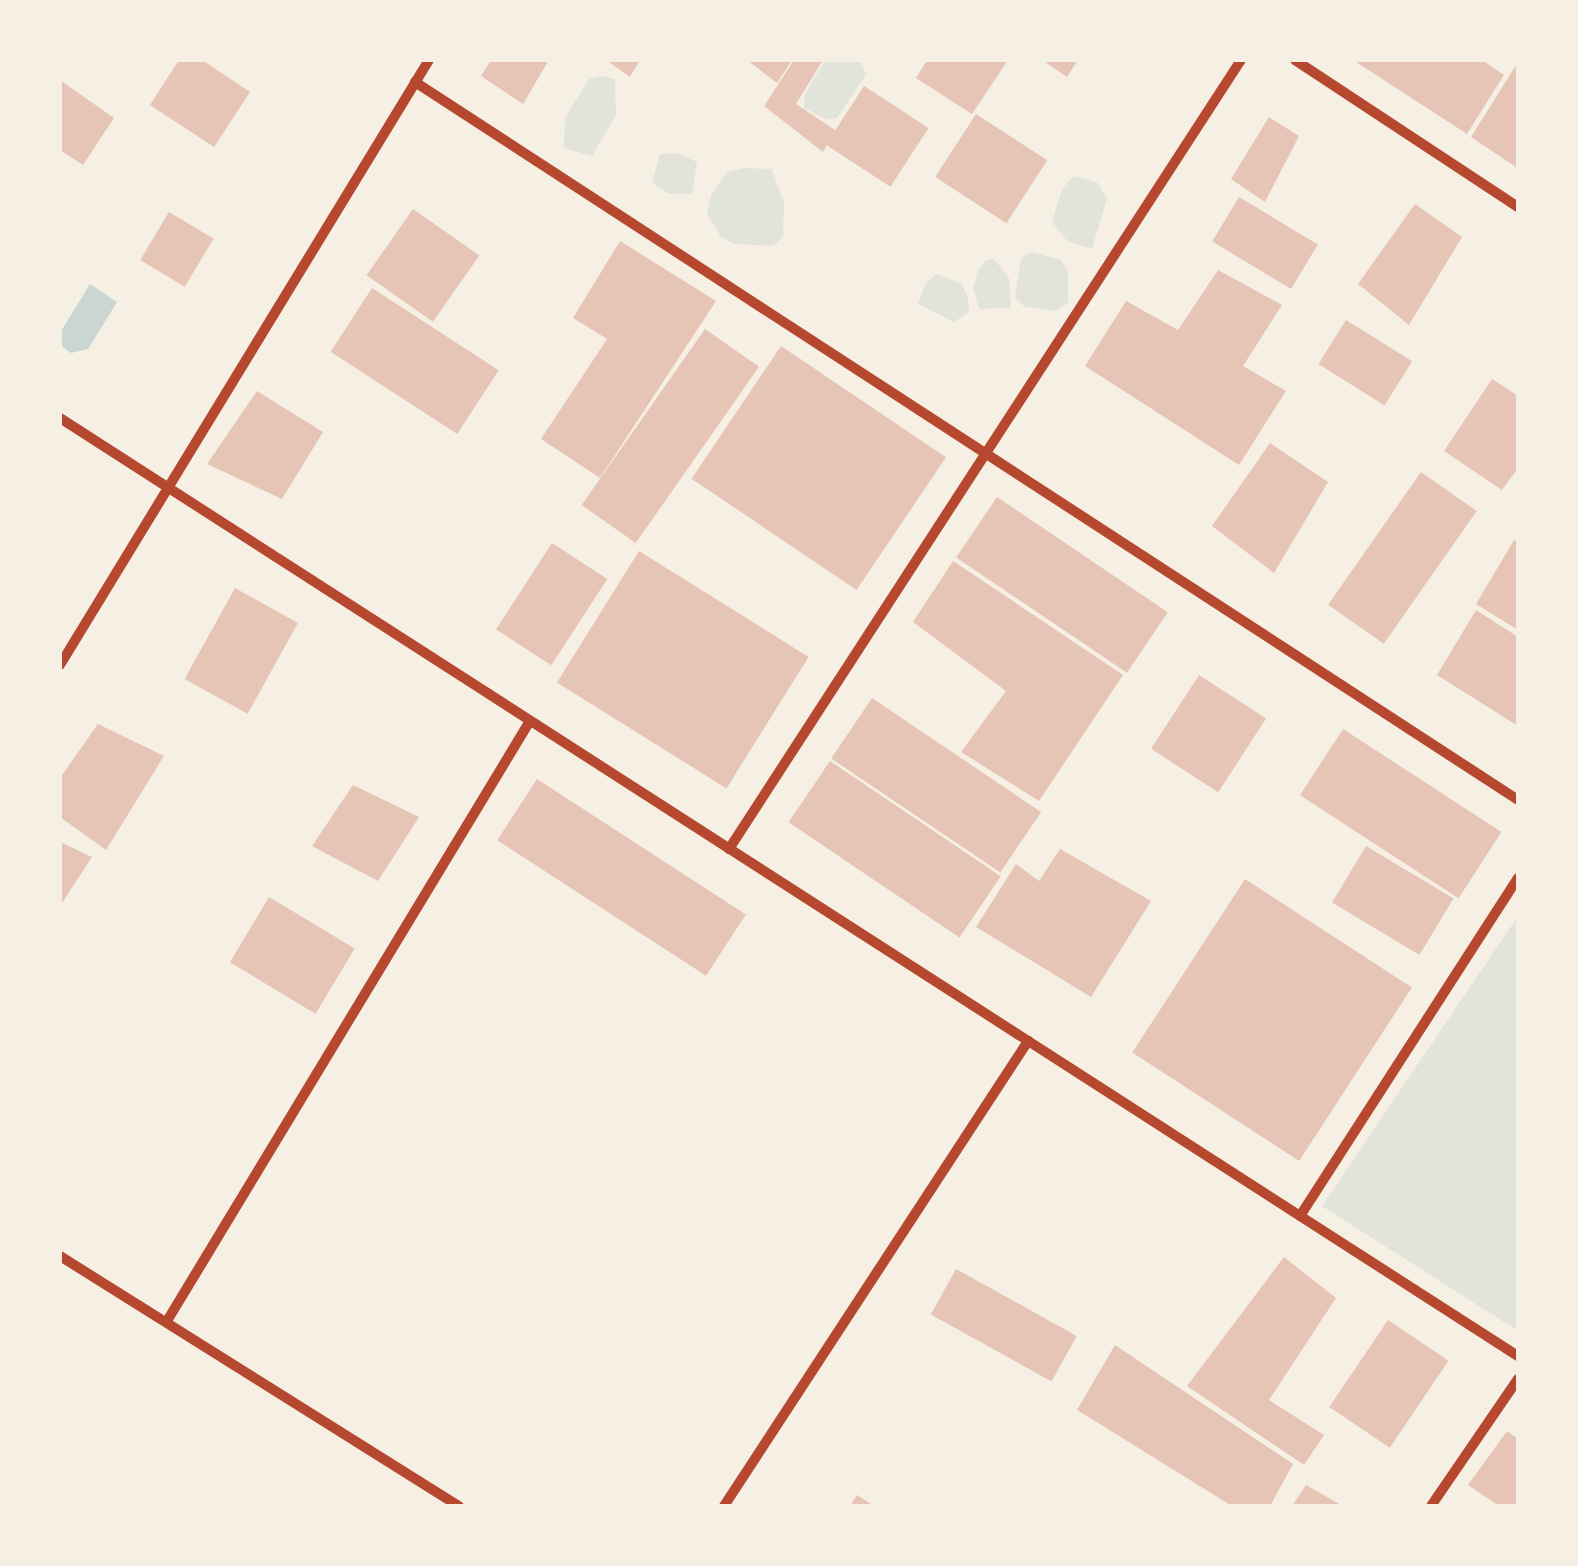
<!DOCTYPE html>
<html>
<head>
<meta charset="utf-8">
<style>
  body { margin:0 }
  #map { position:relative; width:1578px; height:1566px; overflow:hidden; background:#f6efe4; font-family:Georgia,serif }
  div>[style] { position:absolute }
  .green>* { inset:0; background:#e2e4dc }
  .water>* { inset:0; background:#c9d6d2 }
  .building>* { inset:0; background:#e6c5b7; transform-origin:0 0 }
  .minor>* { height:10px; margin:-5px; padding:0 5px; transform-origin:5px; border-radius:5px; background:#b5482f }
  span { translate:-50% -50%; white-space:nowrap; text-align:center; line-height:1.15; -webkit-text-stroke:9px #f6efe4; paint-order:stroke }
  .frame { position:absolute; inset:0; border:62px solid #f6efe4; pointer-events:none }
</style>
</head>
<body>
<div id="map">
  <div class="green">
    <div style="clip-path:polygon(825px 60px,856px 60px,862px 63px,866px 75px,837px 118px,827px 120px,804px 108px,805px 94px)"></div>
    <div style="clip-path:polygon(602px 76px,615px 79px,616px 115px,592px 156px,564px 148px,565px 118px,589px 79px)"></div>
    <div style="clip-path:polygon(676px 153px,697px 162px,692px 194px,669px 194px,652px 183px,660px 154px)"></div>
    <div style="clip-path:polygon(744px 168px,772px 169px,784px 203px,783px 237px,773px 246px,733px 244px,721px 237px,707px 214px,711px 195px,727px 172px)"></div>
    <div style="clip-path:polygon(1074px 176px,1097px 182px,1107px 198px,1092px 249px,1067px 241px,1052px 222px,1062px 189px)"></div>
    <div style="clip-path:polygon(1031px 252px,1061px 260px,1068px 271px,1068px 302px,1057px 311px,1025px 307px,1015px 298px,1021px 258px)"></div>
    <div style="clip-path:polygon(994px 259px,1009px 278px,1011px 308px,979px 309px,973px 288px,978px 270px,986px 260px)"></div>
    <div style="clip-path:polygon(937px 274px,962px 284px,968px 298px,969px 312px,954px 322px,918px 304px,925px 284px)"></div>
    <div style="clip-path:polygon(1518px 916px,1518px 1331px,1322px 1206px)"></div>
  </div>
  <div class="water">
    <div style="clip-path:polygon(90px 284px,117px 302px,88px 349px,71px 353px,60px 345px,60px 333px)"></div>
  </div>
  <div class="building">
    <div style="clip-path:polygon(179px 60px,202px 60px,250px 92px,214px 147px,150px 105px)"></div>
    <div style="clip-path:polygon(491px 60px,549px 60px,523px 104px,481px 76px)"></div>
    <div style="clip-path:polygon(606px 60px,640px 60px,630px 77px)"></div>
    <div style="clip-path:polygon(747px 60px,792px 60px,777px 83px)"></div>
    <div style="clip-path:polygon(794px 60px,823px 60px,796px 104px,835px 130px,823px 152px,764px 106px)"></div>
    <div style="clip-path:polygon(927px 60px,1008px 60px,972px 114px,916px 78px)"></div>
    <div style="clip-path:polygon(1042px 60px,1078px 60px,1067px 77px)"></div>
    <div style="clip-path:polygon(1353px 60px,1482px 60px,1504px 75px,1467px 134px)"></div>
    <div style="clip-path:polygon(1518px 62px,1518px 164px,1516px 167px,1471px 137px)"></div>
    <div style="clip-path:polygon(60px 80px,114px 118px,83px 165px,60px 150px)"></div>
    <div style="left:864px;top:86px;width:77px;height:70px;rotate:33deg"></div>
    <div style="left:976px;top:114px;width:85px;height:75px;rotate:33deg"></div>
    <div style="clip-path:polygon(1269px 117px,1299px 136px,1265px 202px,1231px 179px)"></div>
    <div style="left:1239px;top:197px;width:92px;height:52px;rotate:31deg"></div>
    <div style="clip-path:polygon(1415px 204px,1462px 237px,1409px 325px,1358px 284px)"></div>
    <div style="left:413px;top:209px;width:81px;height:81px;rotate:35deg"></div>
    <div style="left:169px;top:212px;width:52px;height:56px;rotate:31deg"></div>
    <div style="clip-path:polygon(620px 241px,716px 301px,600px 478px,541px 439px,607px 339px,573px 318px)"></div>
    <div style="clip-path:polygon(1218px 270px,1282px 305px,1243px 366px,1286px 391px,1239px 465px,1085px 366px,1126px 301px,1178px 330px)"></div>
    <div style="left:372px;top:288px;width:151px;height:76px;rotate:33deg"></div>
    <div style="left:1346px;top:320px;width:78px;height:52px;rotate:32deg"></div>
    <div style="left:705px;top:329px;width:66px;height:215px;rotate:35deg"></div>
    <div style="left:781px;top:346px;width:199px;height:160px;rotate:34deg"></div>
    <div style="clip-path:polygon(1492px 379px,1518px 396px,1518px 468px,1502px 490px,1444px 451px)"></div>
    <div style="clip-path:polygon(257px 391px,323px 432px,282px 499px,207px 464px)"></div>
    <div style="clip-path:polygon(1270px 443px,1328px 482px,1274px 573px,1212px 526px)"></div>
    <div style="left:1421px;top:472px;width:68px;height:162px;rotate:35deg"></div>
    <div style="left:997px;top:497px;width:206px;height:73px;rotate:34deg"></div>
    <div style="clip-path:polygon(1514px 540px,1518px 542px,1518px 630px,1476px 604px)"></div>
    <div style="left:552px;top:543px;width:66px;height:103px;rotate:33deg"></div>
    <div style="left:639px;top:551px;width:200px;height:155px;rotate:32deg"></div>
    <div style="clip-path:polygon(953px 561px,1123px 675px,1039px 801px,961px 752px,1006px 691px,913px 622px)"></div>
    <div style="left:235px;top:588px;width:72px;height:104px;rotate:29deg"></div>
    <div style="clip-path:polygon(1476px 610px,1518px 637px,1518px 726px,1437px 675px)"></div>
    <div style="left:1199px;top:675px;width:80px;height:88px;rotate:33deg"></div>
    <div style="left:872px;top:698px;width:204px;height:73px;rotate:34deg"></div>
    <div style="clip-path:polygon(98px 724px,164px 756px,106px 850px,60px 817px,60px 778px)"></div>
    <div style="left:1343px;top:729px;width:189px;height:79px;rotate:33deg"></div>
    <div style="left:830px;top:761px;width:206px;height:74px;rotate:34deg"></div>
    <div style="left:537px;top:779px;width:249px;height:73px;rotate:33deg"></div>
    <div style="clip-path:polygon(353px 785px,419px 817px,378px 881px,312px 846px)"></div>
    <div style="clip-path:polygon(60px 842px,92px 857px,60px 906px)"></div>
    <div style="left:1366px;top:846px;width:102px;height:66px;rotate:31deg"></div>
    <div style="clip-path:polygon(1060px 849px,1151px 901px,1091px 997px,976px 927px,1016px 864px,1039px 881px)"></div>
    <div style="left:1245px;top:879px;width:199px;height:207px;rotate:33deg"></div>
    <div style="left:269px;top:897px;width:100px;height:76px;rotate:31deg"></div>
    <div style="clip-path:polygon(1284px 1257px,1336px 1298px,1269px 1400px,1324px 1435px,1304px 1465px,1187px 1386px)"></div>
    <div style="left:956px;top:1269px;width:138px;height:52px;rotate:29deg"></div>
    <div style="left:1388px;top:1320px;width:73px;height:105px;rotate:34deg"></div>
    <div style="clip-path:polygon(1115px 1345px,1293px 1464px,1270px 1506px,1232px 1506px,1077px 1410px)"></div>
    <div style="clip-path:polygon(1507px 1431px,1518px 1439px,1518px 1506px,1499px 1506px,1468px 1485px)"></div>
    <div style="clip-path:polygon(1306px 1485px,1343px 1506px,1292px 1506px)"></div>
    <div style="clip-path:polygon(857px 1495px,874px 1506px,850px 1506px)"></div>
  </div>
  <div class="minor">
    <div style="left:1295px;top:60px;width:267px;rotate:33.4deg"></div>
    <div style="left:415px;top:82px;width:1316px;rotate:33.06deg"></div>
    <div style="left:60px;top:418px;width:1734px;rotate:32.76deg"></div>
    <div style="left:60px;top:665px;width:709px;rotate:-58.62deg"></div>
    <div style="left:729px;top:849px;width:941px;rotate:-57.02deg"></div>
    <div style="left:1300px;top:1216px;width:402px;rotate:-57.2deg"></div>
    <div style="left:60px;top:1256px;width:471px;rotate:32.1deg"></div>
    <div style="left:167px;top:1321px;width:701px;rotate:-58.83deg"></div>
    <div style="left:724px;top:1506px;width:556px;rotate:-56.82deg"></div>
    <div style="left:1431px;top:1506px;width:154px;rotate:-55.6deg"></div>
  </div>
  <div class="frame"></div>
</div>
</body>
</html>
